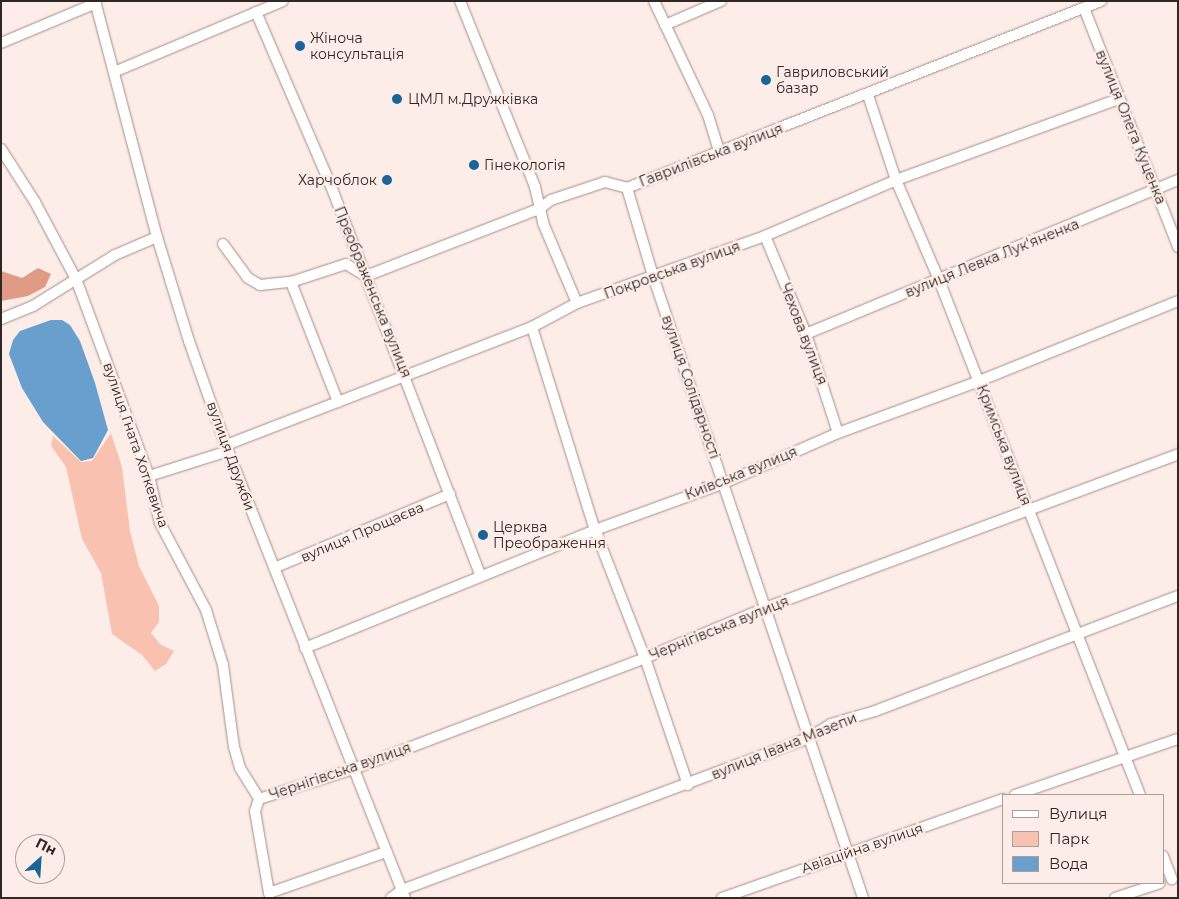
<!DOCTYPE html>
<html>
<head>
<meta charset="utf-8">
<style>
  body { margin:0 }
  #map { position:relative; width:1179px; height:899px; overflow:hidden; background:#fdede8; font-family:Montserrat,sans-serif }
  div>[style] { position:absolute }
  .green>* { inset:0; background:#f9c1b0 }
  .forest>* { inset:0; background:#e09a86 }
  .water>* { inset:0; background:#689fcc }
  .roads { filter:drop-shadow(0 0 1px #a58d85) drop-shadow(0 0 1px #a58d85) }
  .minor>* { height:10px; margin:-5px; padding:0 5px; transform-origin:5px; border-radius:5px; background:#fff }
  .dots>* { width:14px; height:14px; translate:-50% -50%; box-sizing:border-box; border:2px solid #fdede8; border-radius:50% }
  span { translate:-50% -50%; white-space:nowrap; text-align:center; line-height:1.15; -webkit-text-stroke:4.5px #fdede8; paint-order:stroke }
  .poi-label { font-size:14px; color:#312724 }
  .left { translate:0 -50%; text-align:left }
  .right { translate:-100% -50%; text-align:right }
  .street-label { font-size:14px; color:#312724 }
  .frame { position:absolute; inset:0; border:2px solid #312724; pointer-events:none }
  .legend { position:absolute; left:1002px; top:794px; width:162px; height:90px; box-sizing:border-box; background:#fdede8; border:1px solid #ab9e9a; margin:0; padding:6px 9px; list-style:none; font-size:15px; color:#312724 }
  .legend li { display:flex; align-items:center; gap:10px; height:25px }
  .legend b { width:25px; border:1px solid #ab9e9a }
  .north { position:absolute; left:15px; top:834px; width:50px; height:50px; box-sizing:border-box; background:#fdede8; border:1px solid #ab9e9a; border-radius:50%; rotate:26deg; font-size:14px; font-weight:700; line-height:20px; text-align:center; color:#312724 }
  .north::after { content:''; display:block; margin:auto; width:18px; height:22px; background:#1a6498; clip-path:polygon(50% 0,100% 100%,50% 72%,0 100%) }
</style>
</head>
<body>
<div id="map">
  <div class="green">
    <div style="clip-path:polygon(111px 433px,122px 467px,130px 531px,139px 566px,159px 606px,159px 622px,151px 633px,160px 644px,174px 651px,166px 664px,155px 671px,142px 655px,112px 634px,101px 573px,82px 539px,66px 467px,51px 446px,53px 436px,81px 462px,92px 461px)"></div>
  </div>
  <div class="forest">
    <div style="clip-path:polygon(38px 268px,51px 274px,45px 287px,28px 296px,1px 301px,1px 271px,22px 278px)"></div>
  </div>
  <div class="water">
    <div style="clip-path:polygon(51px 320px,62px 320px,70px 325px,80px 341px,95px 383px,108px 430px,93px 458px,81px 461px,43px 422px,22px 388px,9px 354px,13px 340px,20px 331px)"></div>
  </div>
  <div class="roads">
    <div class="minor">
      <div style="left:95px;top:1px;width:244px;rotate:75.3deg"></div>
      <div style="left:157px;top:237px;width:109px;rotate:72.9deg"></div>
      <div style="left:189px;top:341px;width:117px;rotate:70.5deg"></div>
      <div style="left:228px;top:451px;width:481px;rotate:68.4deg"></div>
      <div style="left:460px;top:1px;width:201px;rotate:68deg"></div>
      <div style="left:535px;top:187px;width:37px;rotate:77deg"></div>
      <div style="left:543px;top:223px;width:87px;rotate:67deg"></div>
      <div style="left:654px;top:1px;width:126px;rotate:64.7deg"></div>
      <div style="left:708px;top:115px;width:38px;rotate:73deg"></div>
      <div style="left:1084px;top:8px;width:257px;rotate:68.5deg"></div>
      <div style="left:256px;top:12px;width:189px;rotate:66.7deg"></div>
      <div style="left:331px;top:186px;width:418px;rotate:69deg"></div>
      <div style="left:665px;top:25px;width:61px;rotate:-23.2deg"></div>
      <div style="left:1px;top:43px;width:103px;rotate:-22.8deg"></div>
      <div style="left:114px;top:72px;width:183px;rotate:-22.8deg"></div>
      <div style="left:868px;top:95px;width:89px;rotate:71.8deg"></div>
      <div style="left:896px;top:180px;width:109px;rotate:66.7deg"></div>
      <div style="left:939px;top:280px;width:553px;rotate:68.68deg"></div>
      <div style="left:1px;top:149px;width:63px;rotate:57.3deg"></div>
      <div style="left:35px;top:202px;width:87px;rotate:62deg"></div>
      <div style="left:76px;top:279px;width:210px;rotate:69.7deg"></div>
      <div style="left:149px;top:476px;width:48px;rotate:76.8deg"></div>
      <div style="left:160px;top:523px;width:98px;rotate:62.1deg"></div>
      <div style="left:206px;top:610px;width:58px;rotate:72.8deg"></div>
      <div style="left:223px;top:665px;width:83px;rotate:82.4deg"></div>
      <div style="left:234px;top:747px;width:22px;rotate:74deg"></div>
      <div style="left:240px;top:768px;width:36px;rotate:58deg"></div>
      <div style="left:259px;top:799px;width:13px;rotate:108deg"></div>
      <div style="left:255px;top:811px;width:83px;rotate:80.3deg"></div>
      <div style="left:269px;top:893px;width:124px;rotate:-19.3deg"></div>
      <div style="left:627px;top:188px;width:95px;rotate:73.5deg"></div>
      <div style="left:654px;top:279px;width:653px;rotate:71.34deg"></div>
      <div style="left:765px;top:236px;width:106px;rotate:67.3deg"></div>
      <div style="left:806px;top:334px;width:104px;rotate:72.1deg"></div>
      <div style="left:223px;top:244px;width:42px;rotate:53.7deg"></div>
      <div style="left:248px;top:278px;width:14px;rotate:30deg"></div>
      <div style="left:260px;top:285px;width:31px;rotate:-6deg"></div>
      <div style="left:291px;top:282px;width:58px;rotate:-18.1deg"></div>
      <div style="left:346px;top:264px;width:23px;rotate:31deg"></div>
      <div style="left:366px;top:276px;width:186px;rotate:-21.2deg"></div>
      <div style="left:539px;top:209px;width:15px;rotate:-37deg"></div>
      <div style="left:551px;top:200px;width:57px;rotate:-18.4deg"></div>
      <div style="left:605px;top:182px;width:23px;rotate:15deg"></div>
      <div style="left:627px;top:188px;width:510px;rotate:-21.53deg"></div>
      <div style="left:291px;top:282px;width:129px;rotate:68.6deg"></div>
      <div style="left:1px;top:319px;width:35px;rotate:-22deg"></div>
      <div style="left:33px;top:306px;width:97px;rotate:-31.9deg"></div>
      <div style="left:115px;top:255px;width:46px;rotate:-23.2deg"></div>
      <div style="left:532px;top:327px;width:213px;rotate:72.8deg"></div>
      <div style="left:595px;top:530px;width:137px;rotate:68.7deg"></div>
      <div style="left:645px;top:658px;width:134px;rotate:71.3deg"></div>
      <div style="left:806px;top:334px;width:403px;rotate:-22.5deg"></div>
      <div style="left:226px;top:445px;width:328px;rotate:-21.1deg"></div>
      <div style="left:532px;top:327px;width:51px;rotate:-28.1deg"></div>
      <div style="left:577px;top:303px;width:200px;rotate:-19.6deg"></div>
      <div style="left:765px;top:236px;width:142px;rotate:-23.1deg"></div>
      <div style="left:896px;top:180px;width:237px;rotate:-20deg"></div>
      <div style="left:149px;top:476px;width:83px;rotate:-17.6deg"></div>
      <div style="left:274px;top:568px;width:191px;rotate:-22.8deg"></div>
      <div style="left:305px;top:648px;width:313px;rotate:-22.1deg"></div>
      <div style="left:595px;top:530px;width:137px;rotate:-20deg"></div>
      <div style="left:724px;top:483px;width:124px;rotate:-23.7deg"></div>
      <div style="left:838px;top:433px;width:150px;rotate:-20.2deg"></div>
      <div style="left:979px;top:381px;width:214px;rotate:-21.9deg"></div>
      <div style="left:1015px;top:795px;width:172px;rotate:-19deg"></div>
      <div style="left:259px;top:799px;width:99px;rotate:-17.7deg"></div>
      <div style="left:353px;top:769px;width:312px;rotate:-20.8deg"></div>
      <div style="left:645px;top:658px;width:130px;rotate:-22.6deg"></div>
      <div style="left:765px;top:608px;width:441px;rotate:-20.4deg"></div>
      <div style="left:1163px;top:856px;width:25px;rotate:69deg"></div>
      <div style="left:391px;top:898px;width:14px;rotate:-36deg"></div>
      <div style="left:402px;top:890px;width:434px;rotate:-20.5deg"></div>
      <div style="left:808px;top:738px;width:27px;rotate:-31deg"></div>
      <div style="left:831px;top:724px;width:46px;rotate:-16.5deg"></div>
      <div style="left:875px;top:711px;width:324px;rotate:-20.8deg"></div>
      <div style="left:722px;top:898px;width:298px;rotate:-19.4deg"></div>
      <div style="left:1115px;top:898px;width:47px;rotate:-18.4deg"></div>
    </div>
  </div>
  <div class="dots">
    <div style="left:300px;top:46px;background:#1a6498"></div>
    <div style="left:766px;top:80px;background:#1a6498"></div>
    <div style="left:397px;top:99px;background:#1a6498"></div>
    <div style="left:474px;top:165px;background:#1a6498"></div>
    <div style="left:387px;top:180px;background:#1a6498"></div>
    <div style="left:483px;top:535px;background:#1a6498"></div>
  </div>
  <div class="poi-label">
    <span class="left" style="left:310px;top:46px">Жіноча<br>консультація</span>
    <span class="left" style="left:776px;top:80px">Гавриловський<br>базар</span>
    <span class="left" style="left:408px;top:99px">ЦМЛ м.Дружківка</span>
    <span class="left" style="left:484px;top:165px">Гінекологія</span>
    <span class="right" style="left:377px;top:180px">Харчоблок</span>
    <span class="left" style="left:493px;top:535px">Церква<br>Преображення</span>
  </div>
  <div class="street-label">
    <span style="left:1131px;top:127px;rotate:68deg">вулиця Олега Куценка</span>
    <span style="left:711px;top:155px;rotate:-21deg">Гаврилівська вулиця</span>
    <span style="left:992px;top:258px;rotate:-22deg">вулиця Левка Лук'яненка</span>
    <span style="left:672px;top:270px;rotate:-20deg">Покровська вулиця</span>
    <span style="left:373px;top:292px;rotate:68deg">Преображенська вулиця</span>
    <span style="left:804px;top:334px;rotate:69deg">Чехова вулиця</span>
    <span style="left:691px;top:387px;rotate:71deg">вулиця Солідарності</span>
    <span style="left:136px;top:445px;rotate:71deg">вулиця Гната Хоткевича</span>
    <span style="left:1004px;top:445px;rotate:69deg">Кримська вулиця</span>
    <span style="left:231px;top:456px;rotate:70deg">вулиця Дружби</span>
    <span style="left:741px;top:473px;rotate:-22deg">Київська вулиця</span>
    <span style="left:362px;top:532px;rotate:-23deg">вулиця Прощаєва</span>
    <span style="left:719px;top:628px;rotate:-22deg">Чернігівська вулиця</span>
    <span style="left:784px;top:746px;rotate:-22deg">вулиця Івана Мазепи</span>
    <span style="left:340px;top:771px;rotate:-19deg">Чернігівська вулиця</span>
    <span style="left:862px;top:848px;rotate:-19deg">Авіаційна вулиця</span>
  </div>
  <div class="frame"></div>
  <ul class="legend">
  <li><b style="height:6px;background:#fff"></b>Вулиця</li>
  <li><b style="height:14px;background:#f9c1b0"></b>Парк</li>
  <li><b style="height:14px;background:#689fcc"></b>Вода</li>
  </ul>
  <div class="north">Пн</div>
</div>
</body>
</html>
